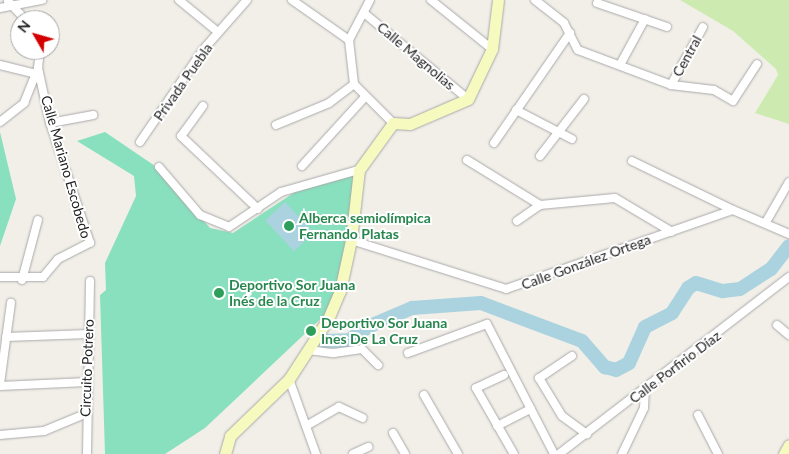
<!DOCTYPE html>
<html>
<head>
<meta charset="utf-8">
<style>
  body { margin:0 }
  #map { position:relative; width:789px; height:454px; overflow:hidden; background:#f2efe9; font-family:Lato,sans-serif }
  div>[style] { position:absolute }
  .grass>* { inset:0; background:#cdebb0 }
  .pitch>* { inset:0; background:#88e0be }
  .water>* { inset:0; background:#aad3df; transform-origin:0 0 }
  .river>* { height:14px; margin:-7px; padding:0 7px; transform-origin:7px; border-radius:7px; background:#aad3df }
  .roads { filter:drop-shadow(0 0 1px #a9a9a9) drop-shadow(0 0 1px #a9a9a9) }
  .street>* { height:8px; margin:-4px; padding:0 4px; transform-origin:4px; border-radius:4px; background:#fff }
  .secondary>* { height:11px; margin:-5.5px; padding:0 5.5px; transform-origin:5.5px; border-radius:5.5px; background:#f7fabf }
  .dots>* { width:14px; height:14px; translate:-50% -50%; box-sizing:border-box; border:2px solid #fff; border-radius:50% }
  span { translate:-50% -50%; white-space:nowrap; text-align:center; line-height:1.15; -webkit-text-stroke:4px #fff; paint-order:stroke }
  .street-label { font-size:14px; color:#222 }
  .leisure-label { font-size:14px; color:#27864d; font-weight:700 }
  .left { translate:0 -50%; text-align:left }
  .north { position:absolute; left:10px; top:10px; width:50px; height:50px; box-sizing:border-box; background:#fff; border:1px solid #a7a7a7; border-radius:50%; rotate:308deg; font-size:14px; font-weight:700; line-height:20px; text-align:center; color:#222 }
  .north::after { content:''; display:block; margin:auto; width:18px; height:22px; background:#d40000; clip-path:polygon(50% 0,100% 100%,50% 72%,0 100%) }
</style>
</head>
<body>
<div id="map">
  <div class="grass">
    <div style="clip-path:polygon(680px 0,789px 0,789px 124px,755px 113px,778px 75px,776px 69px,733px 31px)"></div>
  </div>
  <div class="pitch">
    <div style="clip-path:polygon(0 132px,16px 199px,0 246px)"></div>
    <div style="clip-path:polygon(105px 132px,158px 168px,210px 228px,233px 233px,298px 190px,357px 172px,340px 283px,329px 311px,205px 428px,165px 454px,105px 454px,100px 295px,106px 290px,105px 263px,136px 196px,134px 176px,77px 141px)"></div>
  </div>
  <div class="water">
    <div style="left:285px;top:202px;width:42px;height:27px;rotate:47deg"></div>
  </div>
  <div class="river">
    <div style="left:325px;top:341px;width:24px;rotate:-2deg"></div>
    <div style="left:349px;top:340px;width:25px;rotate:-34deg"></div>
    <div style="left:370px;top:326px;width:46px;rotate:-23.2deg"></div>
    <div style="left:412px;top:308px;width:69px;rotate:-4.1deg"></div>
    <div style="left:481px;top:303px;width:108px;rotate:20.6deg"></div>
    <div style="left:582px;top:341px;width:35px;rotate:49deg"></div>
    <div style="left:605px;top:367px;width:11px;rotate:15deg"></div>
    <div style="left:616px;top:370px;width:15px;rotate:-28deg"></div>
    <div style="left:629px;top:363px;width:39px;rotate:-66deg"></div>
    <div style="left:645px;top:327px;width:30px;rotate:-27deg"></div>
    <div style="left:672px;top:313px;width:30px;rotate:-57deg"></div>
    <div style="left:688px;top:288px;width:9px;rotate:-32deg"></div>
    <div style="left:696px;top:283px;width:28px;rotate:17deg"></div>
    <div style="left:723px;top:291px;width:17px;rotate:-7deg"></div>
    <div style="left:740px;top:289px;width:37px;rotate:-33deg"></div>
    <div style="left:771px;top:269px;width:29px;rotate:-52deg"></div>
  </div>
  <div class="roads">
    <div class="street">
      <div style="left:179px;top:0;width:50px;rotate:39.4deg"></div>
      <div style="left:292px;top:0;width:70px;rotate:35.1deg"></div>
      <div style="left:349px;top:40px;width:44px;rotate:83.5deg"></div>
      <div style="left:354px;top:84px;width:55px;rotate:45deg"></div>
      <div style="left:431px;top:0;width:78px;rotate:38.8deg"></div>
      <div style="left:535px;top:0;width:37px;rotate:38deg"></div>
      <div style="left:564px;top:23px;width:30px;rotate:63deg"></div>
      <div style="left:578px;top:50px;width:99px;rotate:20.6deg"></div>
      <div style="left:671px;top:85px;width:43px;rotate:6.6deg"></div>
      <div style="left:714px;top:90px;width:22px;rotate:30deg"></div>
      <div style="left:733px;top:101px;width:44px;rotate:-57deg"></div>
      <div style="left:8px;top:1px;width:26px;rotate:47deg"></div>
      <div style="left:597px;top:3px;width:74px;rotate:18.9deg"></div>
      <div style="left:0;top:8px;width:43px;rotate:-10.8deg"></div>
      <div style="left:364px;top:13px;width:135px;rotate:39.6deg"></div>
      <div style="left:349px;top:40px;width:45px;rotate:-62.3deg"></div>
      <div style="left:621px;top:63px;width:50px;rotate:-61.4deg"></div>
      <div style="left:0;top:65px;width:37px;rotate:14deg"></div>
      <div style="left:671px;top:85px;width:66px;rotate:-61.1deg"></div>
      <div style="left:203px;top:106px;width:37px;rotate:126deg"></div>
      <div style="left:181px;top:136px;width:106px;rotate:43.5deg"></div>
      <div style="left:516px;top:110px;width:63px;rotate:27.4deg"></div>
      <div style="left:0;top:122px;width:31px;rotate:-38deg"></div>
      <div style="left:24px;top:103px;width:38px;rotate:-68deg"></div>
      <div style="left:50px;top:123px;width:44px;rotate:-10.5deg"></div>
      <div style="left:276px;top:125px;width:57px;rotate:-22.5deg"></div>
      <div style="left:329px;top:103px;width:31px;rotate:-37deg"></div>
      <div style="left:140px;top:142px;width:110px;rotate:-55.7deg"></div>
      <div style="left:202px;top:51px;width:68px;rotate:-48.6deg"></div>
      <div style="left:494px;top:143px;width:134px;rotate:-55.4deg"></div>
      <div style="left:540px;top:156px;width:72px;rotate:-52.3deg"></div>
      <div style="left:467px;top:160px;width:86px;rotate:31.7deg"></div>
      <div style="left:540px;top:205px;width:75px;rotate:-5.3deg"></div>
      <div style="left:615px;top:198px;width:66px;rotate:30.8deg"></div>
      <div style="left:632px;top:161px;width:112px;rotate:25.9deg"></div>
      <div style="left:302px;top:166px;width:92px;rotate:-47.6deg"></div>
      <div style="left:159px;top:167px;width:63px;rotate:49.5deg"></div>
      <div style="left:200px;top:215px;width:31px;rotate:22deg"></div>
      <div style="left:229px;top:227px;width:63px;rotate:-33.9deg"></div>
      <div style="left:281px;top:192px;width:81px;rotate:-15.8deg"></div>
      <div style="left:517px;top:221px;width:28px;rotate:-35deg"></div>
      <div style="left:766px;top:222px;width:46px;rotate:-60.1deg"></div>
      <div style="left:351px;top:240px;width:163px;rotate:17.5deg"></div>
      <div style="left:506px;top:289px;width:240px;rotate:-19.2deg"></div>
      <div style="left:733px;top:210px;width:61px;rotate:23.2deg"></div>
      <div style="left:0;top:277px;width:43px"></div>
      <div style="left:43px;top:277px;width:23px;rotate:-50deg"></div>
      <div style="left:58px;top:259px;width:36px;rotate:-27deg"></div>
      <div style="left:90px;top:243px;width:126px;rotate:-108.4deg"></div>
      <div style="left:50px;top:123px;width:56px;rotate:-102.3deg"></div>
      <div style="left:38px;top:68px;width:18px;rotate:-84deg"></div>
      <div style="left:22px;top:280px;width:62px;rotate:-75.1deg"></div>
      <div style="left:777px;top:325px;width:16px;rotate:40deg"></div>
      <div style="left:6px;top:337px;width:83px;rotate:-2.1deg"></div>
      <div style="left:308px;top:350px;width:26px;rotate:7deg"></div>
      <div style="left:334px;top:353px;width:28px;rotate:-8deg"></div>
      <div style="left:362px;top:349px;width:23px;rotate:45deg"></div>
      <div style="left:408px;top:353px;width:84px;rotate:-20.2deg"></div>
      <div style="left:487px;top:324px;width:146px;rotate:62.7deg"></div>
      <div style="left:572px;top:356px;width:40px;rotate:146deg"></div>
      <div style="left:539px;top:378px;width:44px;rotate:58.8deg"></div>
      <div style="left:562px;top:416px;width:31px;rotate:36deg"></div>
      <div style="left:504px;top:375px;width:31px;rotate:155deg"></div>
      <div style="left:476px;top:388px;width:76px;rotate:60.1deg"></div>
      <div style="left:289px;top:379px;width:80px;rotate:70.2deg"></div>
      <div style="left:0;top:384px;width:82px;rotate:-82.3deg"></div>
      <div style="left:0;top:386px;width:87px;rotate:-2.6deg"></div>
      <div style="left:424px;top:395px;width:68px;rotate:60deg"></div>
      <div style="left:698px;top:415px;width:44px;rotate:62.9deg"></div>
      <div style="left:306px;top:426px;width:38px;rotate:-30deg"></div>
      <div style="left:339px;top:407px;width:26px;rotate:25deg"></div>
      <div style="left:497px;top:426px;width:38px;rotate:-27deg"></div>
      <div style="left:393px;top:433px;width:24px;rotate:60deg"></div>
      <div style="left:0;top:435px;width:44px;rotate:-5.2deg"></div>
      <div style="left:44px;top:431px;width:44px;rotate:-22.5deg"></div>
      <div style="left:87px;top:454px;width:173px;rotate:-89deg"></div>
      <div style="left:353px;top:454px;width:17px;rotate:-25deg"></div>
      <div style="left:559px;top:454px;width:290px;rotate:-37.6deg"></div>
      <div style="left:622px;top:454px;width:51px;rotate:-64.4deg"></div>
      <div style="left:644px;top:408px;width:18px;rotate:-87deg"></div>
    </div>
    <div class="secondary">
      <div style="left:225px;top:454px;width:19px;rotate:-74deg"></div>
      <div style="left:230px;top:436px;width:82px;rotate:-44deg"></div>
      <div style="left:289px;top:379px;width:72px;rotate:-57deg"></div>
      <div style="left:328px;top:319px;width:30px;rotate:-67deg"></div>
      <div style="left:340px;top:291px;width:52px;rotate:-77.8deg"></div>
      <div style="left:351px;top:240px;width:70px;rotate:-83.5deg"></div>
      <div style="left:359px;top:170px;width:58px;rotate:-54.1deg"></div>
      <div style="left:393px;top:123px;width:17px;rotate:3deg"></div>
      <div style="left:410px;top:124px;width:63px;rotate:-23.3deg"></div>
      <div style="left:468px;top:99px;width:55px;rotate:-64.4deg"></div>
      <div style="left:492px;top:49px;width:49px;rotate:-83deg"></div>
      <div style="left:784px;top:454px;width:10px;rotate:-61deg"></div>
    </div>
  </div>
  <div class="dots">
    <div style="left:289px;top:226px;background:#2e9e5b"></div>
    <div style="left:219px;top:293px;background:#2e9e5b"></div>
    <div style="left:311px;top:331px;background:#2e9e5b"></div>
  </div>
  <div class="street-label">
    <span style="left:416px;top:56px;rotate:40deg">Calle Magnolias</span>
    <span style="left:687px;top:56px;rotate:-61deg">Central</span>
    <span style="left:183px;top:82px;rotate:-55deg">Privada Puebla</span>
    <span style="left:66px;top:167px;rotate:74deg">Calle Mariano Escobedo</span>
    <span style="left:586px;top:262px;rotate:-20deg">Calle González Ortega</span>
    <span style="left:675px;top:367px;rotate:-37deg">Calle Porfirio Díaz</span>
    <span style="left:87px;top:368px;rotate:-88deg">Circuito Potrero</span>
  </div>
  <div class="leisure-label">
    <span class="left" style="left:299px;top:226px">Alberca semiolímpica<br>Fernando Platas</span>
    <span class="left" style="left:229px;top:293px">Deportivo Sor Juana<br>Inés de la Cruz</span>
    <span class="left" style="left:321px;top:331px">Deportivo Sor Juana<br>Ines De La Cruz</span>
  </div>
  <div class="north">N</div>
</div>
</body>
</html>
